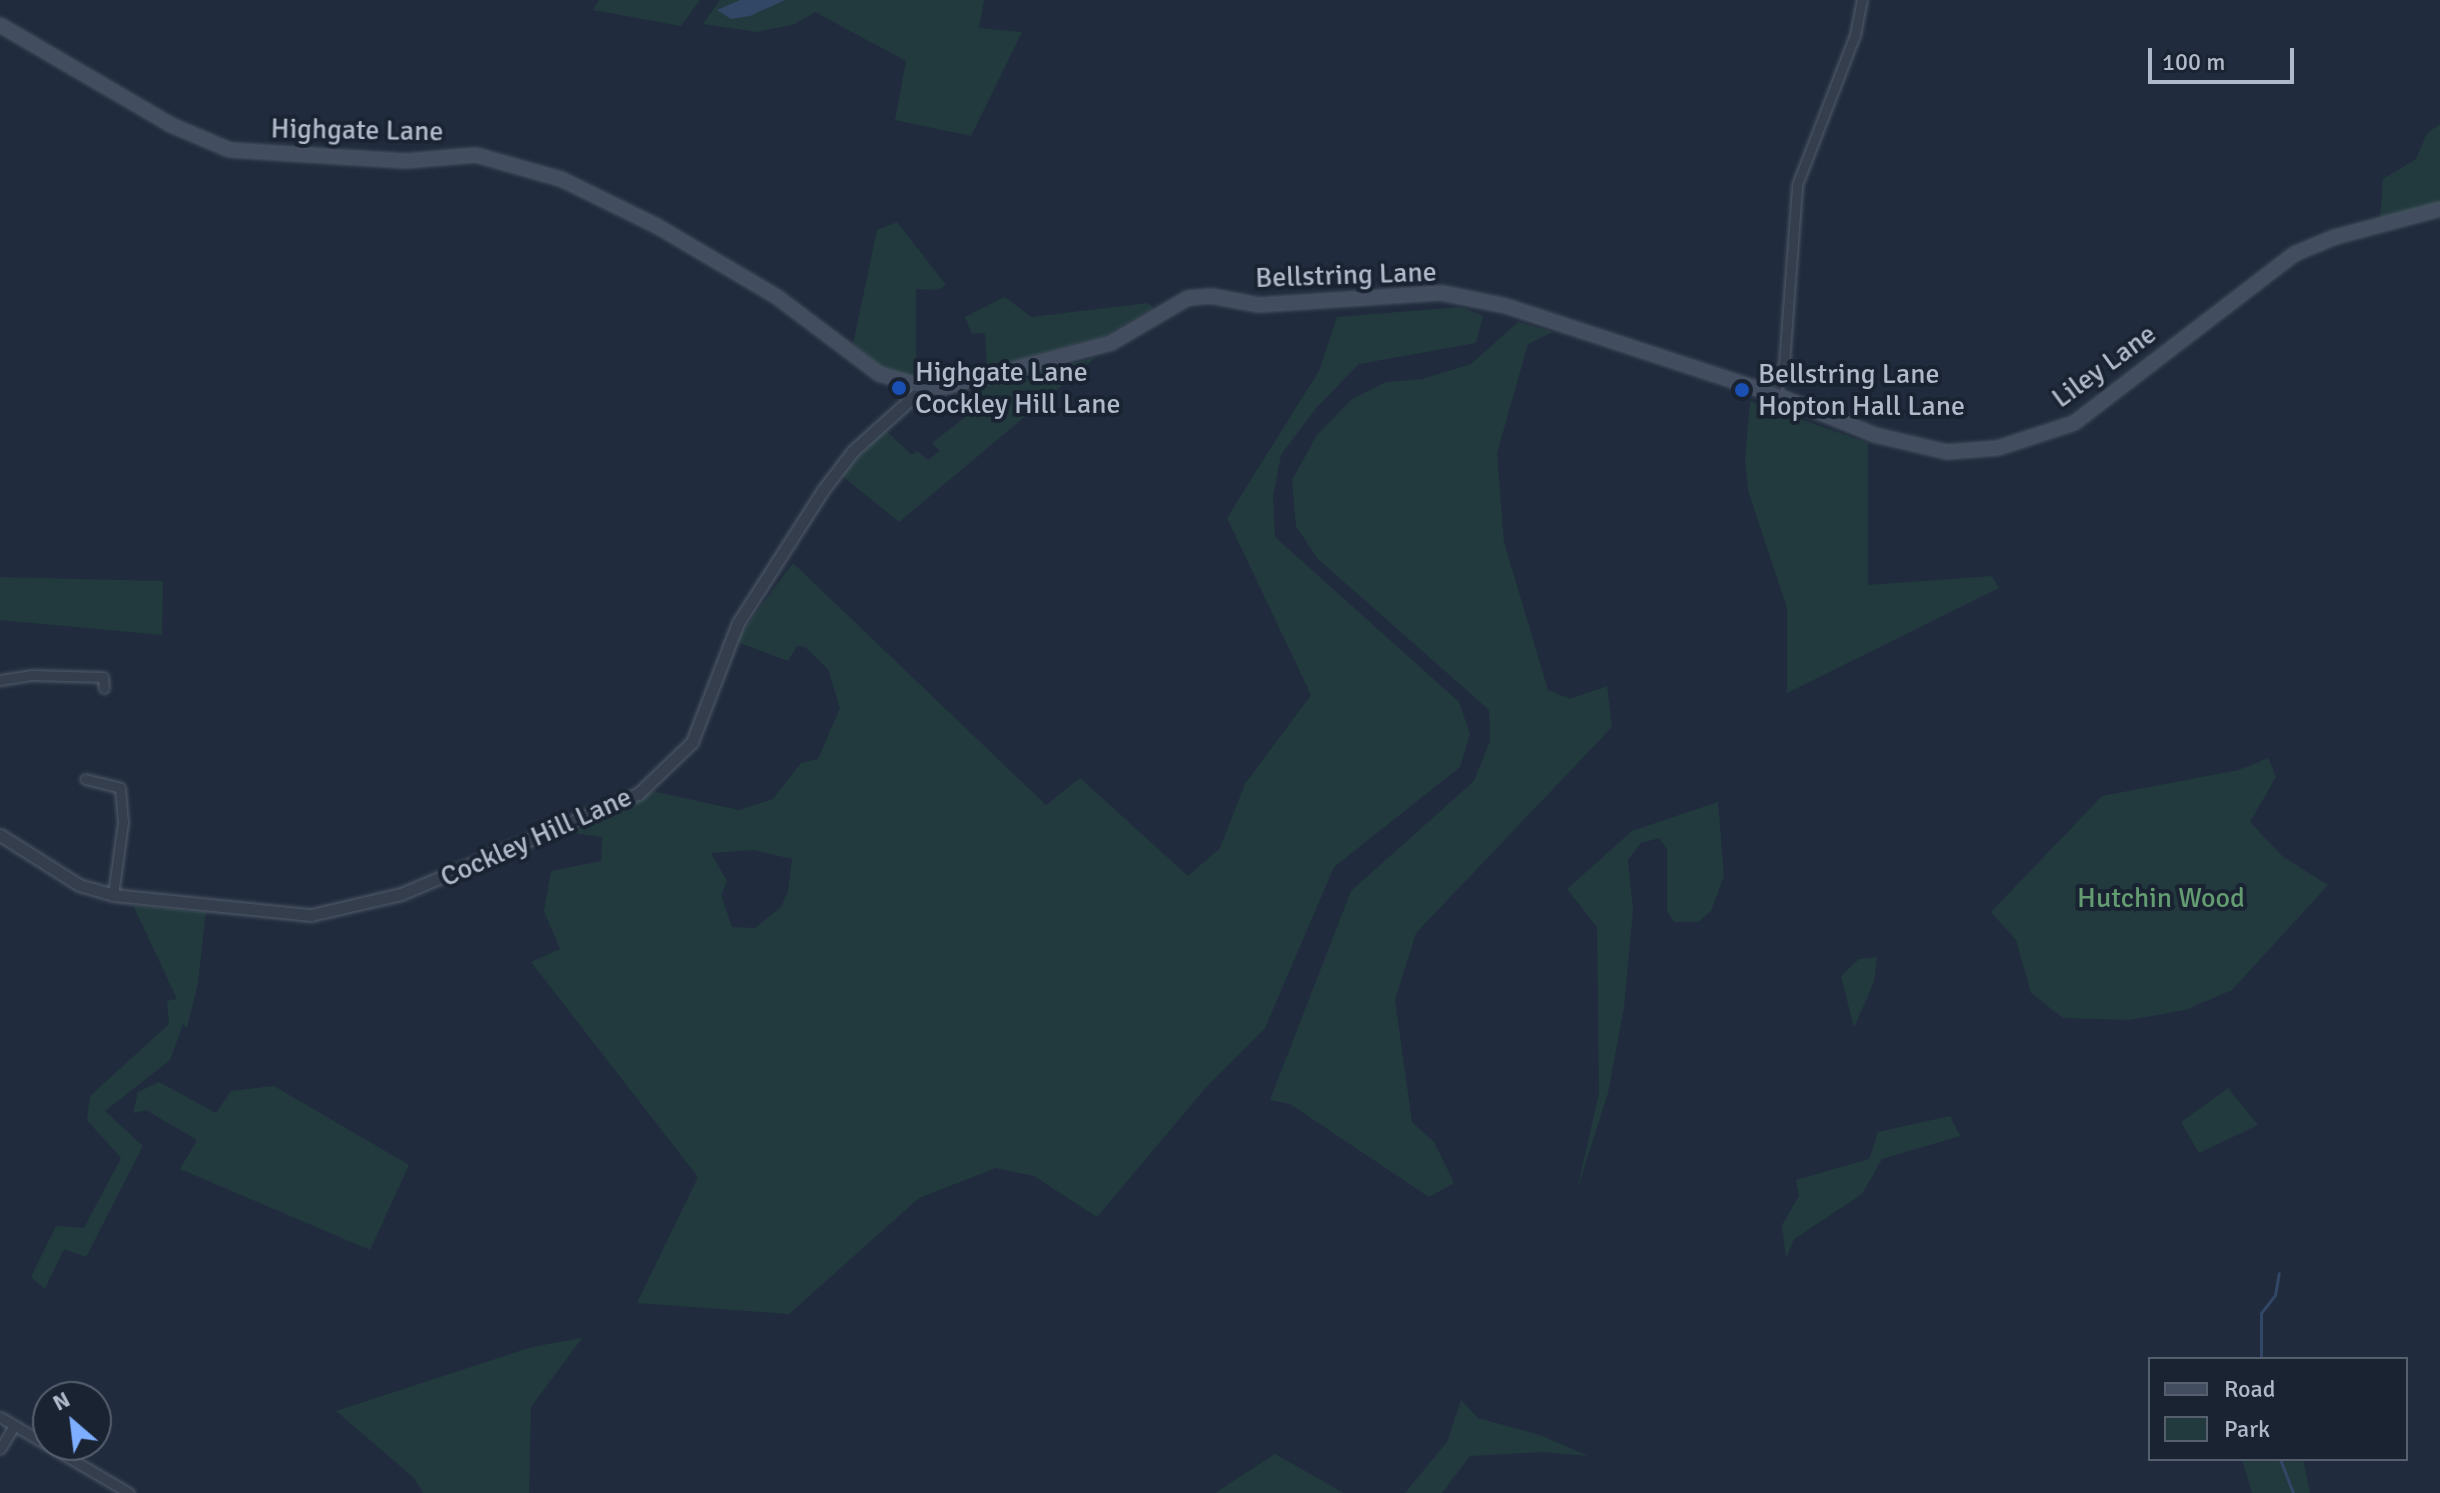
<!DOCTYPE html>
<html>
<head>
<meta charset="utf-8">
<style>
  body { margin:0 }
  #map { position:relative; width:2440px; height:1493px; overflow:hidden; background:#202c3d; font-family:Signika,sans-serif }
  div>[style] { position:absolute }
  .green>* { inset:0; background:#223a3e }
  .water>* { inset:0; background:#324766 }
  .stream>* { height:3px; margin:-1.5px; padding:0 1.5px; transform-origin:1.5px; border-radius:1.5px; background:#324766 }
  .roads { filter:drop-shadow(0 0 2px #525c6b) drop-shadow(0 0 2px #525c6b) }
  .minor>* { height:9px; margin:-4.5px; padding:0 4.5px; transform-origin:4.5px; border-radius:4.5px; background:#343e4d }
  .tertiary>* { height:11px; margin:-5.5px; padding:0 5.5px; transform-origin:5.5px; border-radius:5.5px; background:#343e4d }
  .secondary>* { height:12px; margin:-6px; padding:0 6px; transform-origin:6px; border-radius:6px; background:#424d60 }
  .dots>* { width:22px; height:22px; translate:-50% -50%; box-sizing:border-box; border:4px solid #1a2332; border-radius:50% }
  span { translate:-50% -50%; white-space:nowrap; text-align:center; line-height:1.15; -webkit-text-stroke:8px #1a2332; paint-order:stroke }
  .street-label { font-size:28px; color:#afb9c9 }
  .poi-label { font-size:28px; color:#afb9c9 }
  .left { translate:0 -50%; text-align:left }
  .park-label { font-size:28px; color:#649c72 }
  .legend { position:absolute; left:2148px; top:1357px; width:260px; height:104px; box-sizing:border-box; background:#1a2332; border:2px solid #565f6e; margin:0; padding:10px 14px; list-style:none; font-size:24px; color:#afb9c9 }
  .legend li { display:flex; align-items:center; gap:16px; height:40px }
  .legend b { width:40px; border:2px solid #565f6e }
  .north { position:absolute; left:32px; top:1381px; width:80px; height:80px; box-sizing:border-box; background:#1a2332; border:2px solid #565f6e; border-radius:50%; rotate:332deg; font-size:22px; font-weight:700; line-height:32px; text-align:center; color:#afb9c9 }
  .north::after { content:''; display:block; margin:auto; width:28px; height:36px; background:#7eaeff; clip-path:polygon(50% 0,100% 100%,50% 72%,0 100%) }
  .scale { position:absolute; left:2148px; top:48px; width:146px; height:36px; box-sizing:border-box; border:4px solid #afb9c9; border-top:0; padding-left:10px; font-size:24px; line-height:28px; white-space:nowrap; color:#afb9c9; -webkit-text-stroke:6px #1a2332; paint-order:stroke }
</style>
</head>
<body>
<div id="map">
  <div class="green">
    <div style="clip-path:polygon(599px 0,700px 0,681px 26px,593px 10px)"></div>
    <div style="clip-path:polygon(720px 0,984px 0,979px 28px,1022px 32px,971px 136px,895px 120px,906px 61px,815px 12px,795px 24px,757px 32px,703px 24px)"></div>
    <div style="clip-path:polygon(2440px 124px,2440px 204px,2380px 219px,2383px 179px,2416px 159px,2427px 133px)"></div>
    <div style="clip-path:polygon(897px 222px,946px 285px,937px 290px,916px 289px,916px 379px,883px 368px,853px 344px,877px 230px)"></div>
    <div style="clip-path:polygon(1005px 297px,1031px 317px,1148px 303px,1154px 308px,1105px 336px,987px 368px,985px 333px,972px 334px,965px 317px)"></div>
    <div style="clip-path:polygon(evenodd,1461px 307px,1483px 316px,1476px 343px,1359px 364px,1317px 407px,1281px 455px,1273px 497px,1275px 537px,1459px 702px,1470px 734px,1460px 767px,1334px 867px,1265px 1028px,1208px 1085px,1097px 1217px,1034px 1176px,996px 1168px,919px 1198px,789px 1314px,637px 1303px,698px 1177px,531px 962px,560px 949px,544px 911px,551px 871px,601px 861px,602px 837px,572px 833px,652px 791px,739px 810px,773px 799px,801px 763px,818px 759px,840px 708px,828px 669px,805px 647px,797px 646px,788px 661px,735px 641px,793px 563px,1046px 805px,1080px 778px,1188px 876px,1220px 848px,1245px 784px,1311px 695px,1227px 518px,1319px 371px,1337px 317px,1461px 307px,754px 850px,792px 859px,788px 891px,781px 907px,755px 928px,732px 927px,721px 895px,727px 881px,711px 853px,754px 850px)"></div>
    <div style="clip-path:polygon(1518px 322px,1553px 332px,1528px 344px,1497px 453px,1504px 542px,1548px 690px,1570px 699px,1607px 686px,1612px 727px,1416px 933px,1395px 1000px,1412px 1122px,1434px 1142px,1454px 1183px,1429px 1197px,1290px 1104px,1270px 1100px,1351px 891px,1474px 781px,1490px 741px,1489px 710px,1317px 558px,1296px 526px,1292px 480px,1317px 435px,1352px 399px,1386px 382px,1422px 379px,1471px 364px)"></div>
    <div style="clip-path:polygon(1095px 358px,899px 522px,840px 474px,885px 430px,912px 455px,917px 451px,928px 460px,940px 451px,932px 443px,986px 401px,977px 384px)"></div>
    <div style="clip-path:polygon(1750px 401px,1868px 443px,1868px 585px,1992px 576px,1999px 588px,1787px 693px,1787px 608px,1748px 490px,1745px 460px)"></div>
    <div style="clip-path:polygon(0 577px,163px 581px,162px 635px,0 620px)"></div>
    <div style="clip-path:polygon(2268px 758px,2276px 777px,2250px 822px,2282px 856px,2328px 885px,2232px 990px,2185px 1010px,2129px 1020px,2063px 1018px,2031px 993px,2016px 940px,1991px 912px,2102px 796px,2239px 770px)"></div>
    <div style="clip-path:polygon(1718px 802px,1724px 876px,1711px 911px,1698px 922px,1674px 922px,1667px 911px,1667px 849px,1659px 838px,1641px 843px,1628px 860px,1633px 910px,1624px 1007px,1608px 1093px,1577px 1190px,1599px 1093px,1597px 927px,1567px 889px,1632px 831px)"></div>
    <div style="clip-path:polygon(133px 905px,206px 912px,198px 983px,187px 1028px,183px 1024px,170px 1060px,105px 1111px,143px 1146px,86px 1257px,64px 1249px,45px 1289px,31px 1277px,56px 1226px,84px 1228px,121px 1158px,87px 1120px,90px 1096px,169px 1024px,167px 1001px,177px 999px)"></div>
    <div style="clip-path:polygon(1877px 957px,1874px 982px,1854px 1028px,1841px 976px,1859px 959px)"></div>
    <div style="clip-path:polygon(159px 1082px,216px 1113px,231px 1091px,274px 1086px,409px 1165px,370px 1250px,180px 1169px,197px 1140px,146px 1110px,133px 1113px,138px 1092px)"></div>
    <div style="clip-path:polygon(2228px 1088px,2258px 1125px,2199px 1153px,2181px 1122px)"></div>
    <div style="clip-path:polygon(1950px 1116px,1960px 1136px,1882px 1159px,1862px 1194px,1794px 1239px,1786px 1258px,1782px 1225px,1799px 1196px,1796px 1180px,1869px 1159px,1878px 1132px)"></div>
    <div style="clip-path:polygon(582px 1338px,531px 1407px,529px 1493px,423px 1493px,414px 1478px,336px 1411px,532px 1347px)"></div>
    <div style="clip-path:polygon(1461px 1400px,1478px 1418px,1540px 1435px,1588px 1456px,1544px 1452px,1470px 1456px,1442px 1493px,1405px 1493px,1447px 1442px)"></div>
    <div style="clip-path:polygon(1275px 1454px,1344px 1493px,1215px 1493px)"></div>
    <div style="clip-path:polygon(2242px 1459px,2303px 1459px,2310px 1493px,2252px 1493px)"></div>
  </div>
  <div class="water">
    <div style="clip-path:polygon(740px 0,785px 0,750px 16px,731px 19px,717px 10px)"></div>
  </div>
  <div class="stream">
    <div style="left:2261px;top:1359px;width:46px;rotate:-90deg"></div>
    <div style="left:2261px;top:1313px;width:23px;rotate:-52deg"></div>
    <div style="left:2275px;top:1295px;width:22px;rotate:-80deg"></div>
    <div style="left:2280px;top:1459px;width:36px;rotate:69deg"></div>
  </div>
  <div class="roads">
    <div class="minor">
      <div style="left:1774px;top:394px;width:32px;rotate:-72deg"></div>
      <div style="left:1784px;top:364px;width:179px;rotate:-85.8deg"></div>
      <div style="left:1797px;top:185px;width:161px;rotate:-68.9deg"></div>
      <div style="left:1855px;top:35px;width:36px;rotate:-79deg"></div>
      <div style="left:0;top:680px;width:31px;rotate:-9deg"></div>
      <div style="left:31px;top:675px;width:72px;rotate:1.6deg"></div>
      <div style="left:103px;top:677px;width:11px;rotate:85deg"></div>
      <div style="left:85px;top:779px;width:36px;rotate:14deg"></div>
      <div style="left:120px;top:788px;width:34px;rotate:85deg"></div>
      <div style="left:123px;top:822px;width:74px;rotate:97.8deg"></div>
      <div style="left:0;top:1417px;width:150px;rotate:30.5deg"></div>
      <div style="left:0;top:1449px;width:27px;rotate:-59deg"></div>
    </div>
    <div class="tertiary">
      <div style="left:0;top:835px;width:93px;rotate:32.3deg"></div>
      <div style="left:79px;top:885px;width:35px;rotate:16deg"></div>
      <div style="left:113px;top:895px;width:199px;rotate:5.8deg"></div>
      <div style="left:311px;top:915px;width:92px;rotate:-13.1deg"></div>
      <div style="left:401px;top:894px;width:257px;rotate:-22.9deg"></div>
      <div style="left:638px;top:794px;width:75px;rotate:-43.9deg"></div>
      <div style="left:692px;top:742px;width:128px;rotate:-68.9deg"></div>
      <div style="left:738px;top:623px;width:158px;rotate:-57.4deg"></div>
      <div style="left:823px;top:490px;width:49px;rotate:-52.4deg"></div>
      <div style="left:853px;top:451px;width:96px;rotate:-42deg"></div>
    </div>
    <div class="secondary">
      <div style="left:0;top:25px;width:198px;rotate:30.3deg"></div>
      <div style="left:171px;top:125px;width:64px;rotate:23deg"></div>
      <div style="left:230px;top:150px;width:176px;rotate:3.6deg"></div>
      <div style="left:406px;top:161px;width:70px;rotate:-4.9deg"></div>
      <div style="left:476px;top:155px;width:88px;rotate:15.8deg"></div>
      <div style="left:561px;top:179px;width:105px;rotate:26.1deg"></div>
      <div style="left:655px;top:225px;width:142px;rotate:30.5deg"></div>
      <div style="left:777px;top:297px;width:128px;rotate:37deg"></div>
      <div style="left:879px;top:374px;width:47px;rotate:16.1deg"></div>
      <div style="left:924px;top:387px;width:22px"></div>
      <div style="left:946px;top:387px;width:171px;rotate:-14.9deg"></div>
      <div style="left:1111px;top:343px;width:89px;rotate:-30.3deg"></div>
      <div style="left:1188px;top:298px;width:23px;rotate:-5deg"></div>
      <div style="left:1211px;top:296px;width:49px;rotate:10.6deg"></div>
      <div style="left:1259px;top:305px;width:183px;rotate:-3.8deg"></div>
      <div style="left:1442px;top:293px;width:65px;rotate:11.5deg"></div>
      <div style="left:1506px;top:306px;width:282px;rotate:18.2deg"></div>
      <div style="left:1774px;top:394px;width:109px;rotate:22.1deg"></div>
      <div style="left:1875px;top:435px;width:74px;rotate:13.3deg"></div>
      <div style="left:1947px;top:452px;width:51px;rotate:-4.5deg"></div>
      <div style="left:1998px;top:448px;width:80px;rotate:-18.2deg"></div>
      <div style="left:2074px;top:423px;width:277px;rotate:-37.5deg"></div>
      <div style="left:2294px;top:254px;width:44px;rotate:-22.5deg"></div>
      <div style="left:2335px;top:237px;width:109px;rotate:-14.9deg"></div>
    </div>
  </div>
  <div class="dots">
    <div style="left:899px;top:388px;background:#1a4fb4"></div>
    <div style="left:1742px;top:390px;background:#1a4fb4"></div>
  </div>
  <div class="street-label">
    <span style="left:357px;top:130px;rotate:1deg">Highgate Lane</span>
    <span style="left:1346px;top:275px;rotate:-2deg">Bellstring Lane</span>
    <span style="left:2104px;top:366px;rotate:-36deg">Liley Lane</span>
    <span style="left:536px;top:837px;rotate:-24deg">Cockley Hill Lane</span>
  </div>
  <div class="poi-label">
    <span class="left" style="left:915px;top:388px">Highgate Lane<br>Cockley Hill Lane</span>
    <span class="left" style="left:1758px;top:390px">Bellstring Lane<br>Hopton Hall Lane</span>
  </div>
  <div class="park-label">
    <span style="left:2161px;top:898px">Hutchin Wood</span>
  </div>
  <ul class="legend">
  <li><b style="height:10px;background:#424d60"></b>Road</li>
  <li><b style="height:22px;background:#223a3e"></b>Park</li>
  </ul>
  <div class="north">N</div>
  <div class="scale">100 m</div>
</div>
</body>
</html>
